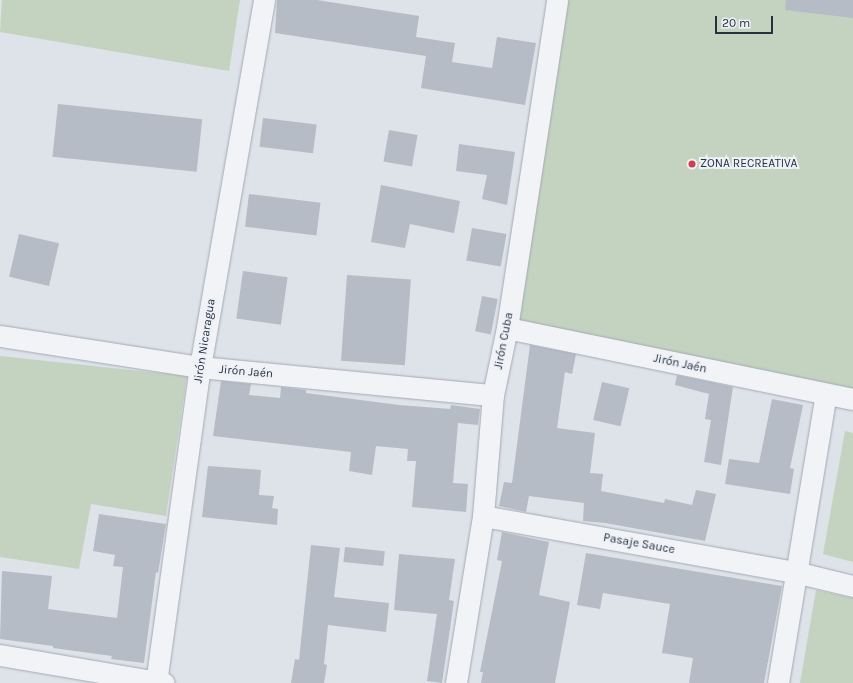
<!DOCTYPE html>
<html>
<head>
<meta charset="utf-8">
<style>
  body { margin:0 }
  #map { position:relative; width:853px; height:683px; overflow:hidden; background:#dee2e9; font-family:Karla,sans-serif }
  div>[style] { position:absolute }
  .green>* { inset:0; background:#c4d3bf }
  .building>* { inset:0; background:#b5bcc6; transform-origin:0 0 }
  .roads { filter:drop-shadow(0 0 1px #a3a9b3) drop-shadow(0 0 1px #a3a9b3) }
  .minor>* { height:21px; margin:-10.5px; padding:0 10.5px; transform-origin:10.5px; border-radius:10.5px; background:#f1f3f7 }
  .dots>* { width:11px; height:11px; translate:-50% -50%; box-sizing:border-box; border:2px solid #eef1f6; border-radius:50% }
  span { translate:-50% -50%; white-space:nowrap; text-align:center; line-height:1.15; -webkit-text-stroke:4px #eef1f6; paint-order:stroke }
  .poi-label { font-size:12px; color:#273040 }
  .left { translate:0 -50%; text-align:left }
  .street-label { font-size:12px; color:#273040 }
  .scale { position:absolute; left:715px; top:16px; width:58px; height:18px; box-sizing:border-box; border:2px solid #273040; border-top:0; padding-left:5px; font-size:12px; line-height:14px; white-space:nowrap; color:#273040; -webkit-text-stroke:3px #eef1f6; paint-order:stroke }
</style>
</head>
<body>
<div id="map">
  <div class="green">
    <div style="clip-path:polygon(2px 0,240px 0,229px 71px,0 32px)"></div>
    <div style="clip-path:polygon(557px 0,853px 0,853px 399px,507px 328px)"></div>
    <div style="clip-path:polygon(0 356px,187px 376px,166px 516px,91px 504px,79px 569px,0 557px)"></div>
    <div style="clip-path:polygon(845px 431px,853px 433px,853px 562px,823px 554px)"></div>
    <div style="clip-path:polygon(816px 590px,853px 598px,853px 683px,800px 683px)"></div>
  </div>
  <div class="building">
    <div style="clip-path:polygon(277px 0,317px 0,419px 16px,416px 37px,455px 43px,452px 62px,492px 68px,497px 37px,536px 43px,525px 105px,421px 88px,426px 56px,275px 33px)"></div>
    <div style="clip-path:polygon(786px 0,853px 0,853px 18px,785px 10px)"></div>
    <div style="left:58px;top:104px;width:145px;height:53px;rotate:6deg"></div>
    <div style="left:263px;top:118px;width:54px;height:29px;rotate:7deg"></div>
    <div style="left:389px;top:130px;width:29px;height:32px;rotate:10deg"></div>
    <div style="clip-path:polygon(459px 144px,515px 152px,507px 205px,482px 199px,487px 175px,456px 171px)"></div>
    <div style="clip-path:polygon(381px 185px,460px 201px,454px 233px,410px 224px,405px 248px,371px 242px)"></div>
    <div style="left:249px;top:194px;width:72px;height:33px;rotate:7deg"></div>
    <div style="left:472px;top:228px;width:35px;height:33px;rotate:10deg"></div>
    <div style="left:19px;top:234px;width:41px;height:44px;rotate:13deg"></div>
    <div style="left:243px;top:271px;width:45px;height:48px;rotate:8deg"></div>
    <div style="left:347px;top:275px;width:64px;height:86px;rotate:4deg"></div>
    <div style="left:482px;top:296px;width:16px;height:36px;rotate:11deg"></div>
    <div style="clip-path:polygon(530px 345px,576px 354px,572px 374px,565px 372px,557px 428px,595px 433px,590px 473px,603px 474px,601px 491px,664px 503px,665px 499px,692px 505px,696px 490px,716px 494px,705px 541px,605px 523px,583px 521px,584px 503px,529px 496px,526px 512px,499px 506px,504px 482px,512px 483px)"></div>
    <div style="clip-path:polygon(677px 375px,733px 387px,721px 465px,704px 462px,711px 420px,705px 419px,709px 394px,675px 385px)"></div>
    <div style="clip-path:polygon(221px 381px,251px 384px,249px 395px,280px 398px,281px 387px,306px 390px,306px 393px,399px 405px,450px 409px,451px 405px,480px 409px,478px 425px,458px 423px,453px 483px,468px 484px,466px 512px,412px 507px,416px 461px,407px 461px,408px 449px,376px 446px,372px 475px,349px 471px,351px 452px,213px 436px)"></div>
    <div style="left:602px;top:382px;width:28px;height:39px;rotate:13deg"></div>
    <div style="clip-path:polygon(772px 399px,803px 405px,790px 468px,794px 469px,790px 494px,725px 484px,729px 459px,759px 463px)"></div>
    <div style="clip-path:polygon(208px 466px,261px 470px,259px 495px,274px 496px,272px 508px,278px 509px,277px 525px,202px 517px)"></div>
    <div style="clip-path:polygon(99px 514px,166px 524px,158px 573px,156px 572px,144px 663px,111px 659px,112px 656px,53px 648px,53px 646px,0 639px,2px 571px,52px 576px,48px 609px,117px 618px,123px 567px,113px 566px,115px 555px,93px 551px)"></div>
    <div style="clip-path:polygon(502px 532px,549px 542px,539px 595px,570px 602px,555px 683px,481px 683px,483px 672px,480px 672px,502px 561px,497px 560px)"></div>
    <div style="clip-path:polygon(311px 545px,340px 548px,334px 597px,389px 603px,386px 632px,328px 625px,324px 664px,327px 665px,324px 683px,291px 683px,295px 659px,299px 660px)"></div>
    <div style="left:345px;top:547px;width:40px;height:15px;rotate:6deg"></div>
    <div style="clip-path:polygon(586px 553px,782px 586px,764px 683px,689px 683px,693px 658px,662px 653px,670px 604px,603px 593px,600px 609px,577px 605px)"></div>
    <div style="clip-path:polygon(399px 554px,455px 559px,449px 600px,454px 601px,442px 683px,427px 681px,437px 614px,394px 610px)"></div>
  </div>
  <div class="roads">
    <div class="minor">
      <div style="left:507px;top:328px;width:353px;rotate:11.6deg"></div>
      <div style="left:0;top:336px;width:202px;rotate:8.8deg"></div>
      <div style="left:200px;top:367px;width:294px;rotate:5.5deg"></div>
      <div style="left:483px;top:516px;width:317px;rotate:10.2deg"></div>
      <div style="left:795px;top:572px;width:60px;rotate:13.6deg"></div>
      <div style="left:0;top:655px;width:166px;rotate:9.7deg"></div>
      <div style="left:156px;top:683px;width:319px;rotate:-82.1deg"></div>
      <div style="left:200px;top:367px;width:373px;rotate:-80.1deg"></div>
      <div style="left:456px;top:683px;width:169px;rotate:-80.8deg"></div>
      <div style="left:483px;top:516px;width:121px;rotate:-85.3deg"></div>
      <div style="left:493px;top:395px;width:68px;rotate:-78.2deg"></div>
      <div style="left:507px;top:328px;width:332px;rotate:-81.3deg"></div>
      <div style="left:778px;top:683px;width:293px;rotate:-80.6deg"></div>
    </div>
  </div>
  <div class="dots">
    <div style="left:692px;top:164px;background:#d43d54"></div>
  </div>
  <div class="poi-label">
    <span class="left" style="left:700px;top:164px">ZONA RECREATIVA</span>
  </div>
  <div class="street-label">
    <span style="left:205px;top:341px;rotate:-81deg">Jirón Nicaragua</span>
    <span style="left:504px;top:341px;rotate:-79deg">Jirón Cuba</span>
    <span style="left:680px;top:364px;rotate:12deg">Jirón Jaén</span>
    <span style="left:246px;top:372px;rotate:5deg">Jirón Jaén</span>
    <span style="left:639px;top:544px;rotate:10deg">Pasaje Sauce</span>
  </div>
  <div class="scale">20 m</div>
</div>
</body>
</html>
